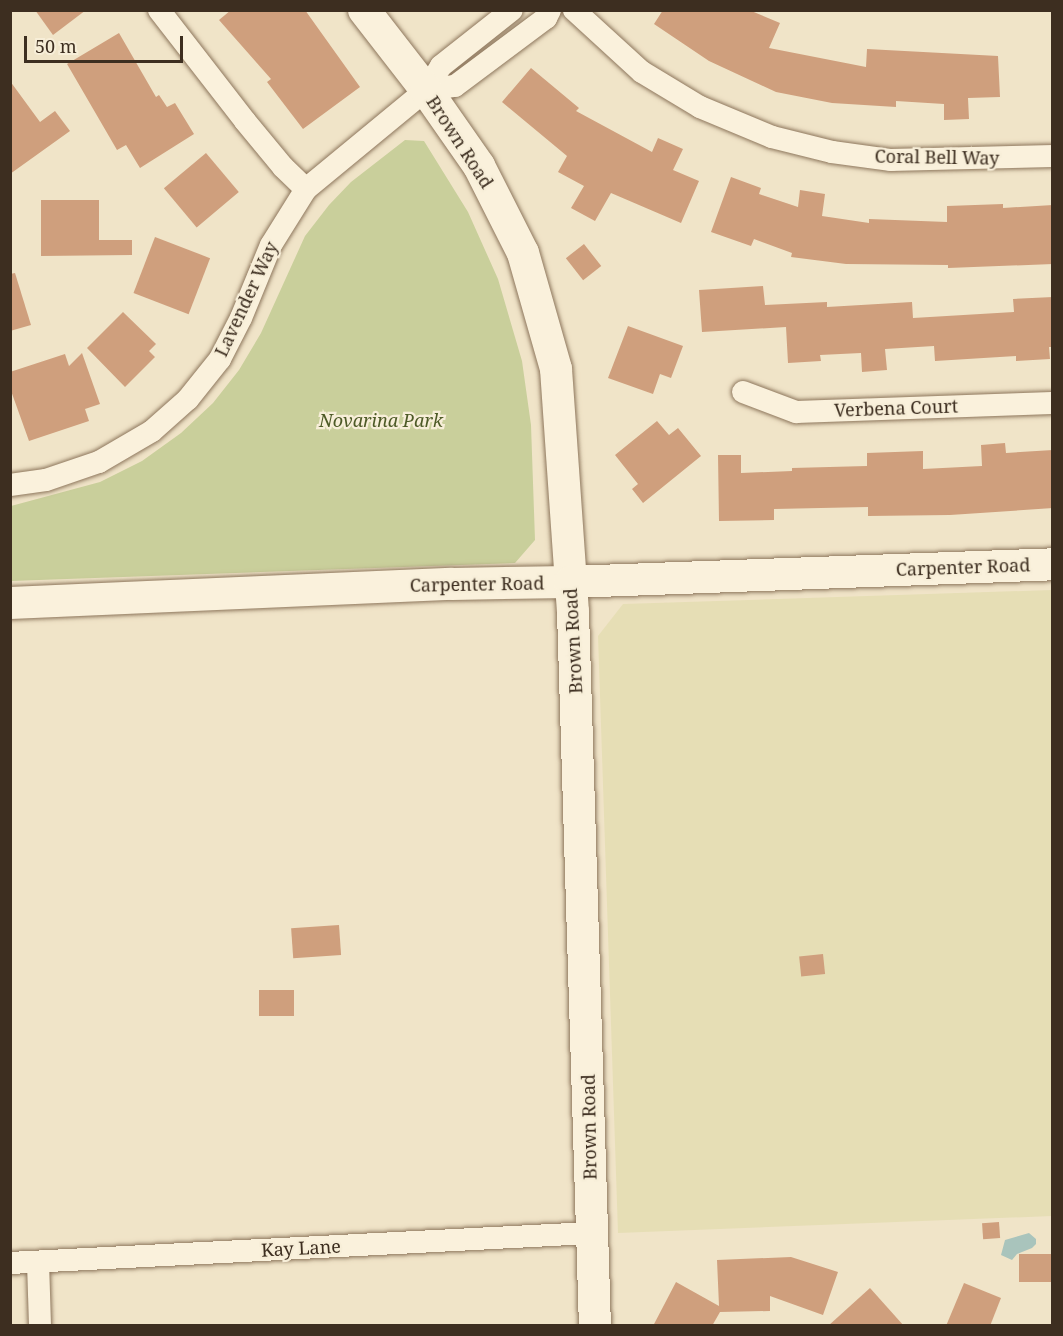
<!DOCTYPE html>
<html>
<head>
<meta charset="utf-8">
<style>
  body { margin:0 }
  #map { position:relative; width:1063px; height:1336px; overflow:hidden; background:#f0e4c8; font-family:"Noto Serif",serif }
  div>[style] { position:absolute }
  .farmland>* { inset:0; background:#e6deb5 }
  .green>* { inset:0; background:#c9cf9b }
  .water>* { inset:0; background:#a9c4bc }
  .building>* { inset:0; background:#cf9f7d; transform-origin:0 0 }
  .roads { filter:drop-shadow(0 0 2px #8d765c) drop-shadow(0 0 2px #8d765c) }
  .street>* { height:22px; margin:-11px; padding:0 11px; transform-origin:11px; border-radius:11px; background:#faf1dc }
  .secondary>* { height:32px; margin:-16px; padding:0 16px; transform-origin:16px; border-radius:16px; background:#faf1dc }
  span { translate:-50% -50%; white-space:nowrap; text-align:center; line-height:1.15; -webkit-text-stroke:4.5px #f7eed8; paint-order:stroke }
  .street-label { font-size:18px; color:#3d2e20 }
  .park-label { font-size:18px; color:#4d5a26; font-style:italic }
  .frame { position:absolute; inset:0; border:12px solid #3d2e20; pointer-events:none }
  .scale { position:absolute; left:24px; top:36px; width:159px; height:27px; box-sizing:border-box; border:3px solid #3d2e20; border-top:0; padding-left:8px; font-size:18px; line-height:21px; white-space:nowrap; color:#3d2e20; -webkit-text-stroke:4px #f7eed8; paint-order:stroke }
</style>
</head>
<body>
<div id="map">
  <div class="farmland">
    <div style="clip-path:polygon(1052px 590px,1052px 1216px,618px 1233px,598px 636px,623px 604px)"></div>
  </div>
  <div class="green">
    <div style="clip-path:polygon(405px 140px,424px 141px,468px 212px,498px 279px,522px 361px,531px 425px,535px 540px,515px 563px,11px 581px,11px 506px,100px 482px,142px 461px,181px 433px,213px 403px,239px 370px,261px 333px,305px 236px,329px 205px,351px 182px)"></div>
  </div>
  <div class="water">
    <div style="clip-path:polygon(1029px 1233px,1036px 1239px,1036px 1244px,1032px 1248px,1017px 1254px,1012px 1260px,1001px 1255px,1005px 1240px)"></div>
  </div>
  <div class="building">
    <div style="clip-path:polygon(35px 10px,86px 10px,53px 35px)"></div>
    <div style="clip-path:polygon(231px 10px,305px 10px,360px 87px,303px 129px,267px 82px,271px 79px,219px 20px)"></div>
    <div style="clip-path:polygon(663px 10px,749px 10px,780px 23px,769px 48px,866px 67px,867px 49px,998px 56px,1000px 97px,968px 98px,969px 119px,944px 120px,944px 104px,896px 101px,896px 107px,832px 103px,776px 92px,709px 61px,654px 24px)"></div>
    <div style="clip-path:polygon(119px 33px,156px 97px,159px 95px,167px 107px,175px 103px,194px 134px,140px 168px,126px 145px,117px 150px,67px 64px)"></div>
    <div style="clip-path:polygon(531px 68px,579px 108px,576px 111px,652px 152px,658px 138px,683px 149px,673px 170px,699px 181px,681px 223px,611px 193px,595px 221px,571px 208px,584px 186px,558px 172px,567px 156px,502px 102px)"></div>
    <div style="clip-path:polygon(10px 81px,40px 122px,55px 111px,70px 131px,10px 174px)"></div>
    <div style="left:206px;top:153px;width:51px;height:55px;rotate:50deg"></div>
    <div style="clip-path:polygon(731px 177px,761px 188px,759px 194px,798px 207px,800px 190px,825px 194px,822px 216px,869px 223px,869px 219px,947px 222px,947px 206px,1003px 204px,1003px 208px,1053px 205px,1053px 264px,948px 268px,948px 265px,846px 264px,791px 257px,792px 253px,754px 239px,751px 246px,711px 232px)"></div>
    <div style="clip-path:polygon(41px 200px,99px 200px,99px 240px,132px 240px,132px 255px,41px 256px)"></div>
    <div style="left:155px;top:237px;width:59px;height:60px;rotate:21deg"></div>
    <div style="left:584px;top:244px;width:28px;height:23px;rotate:52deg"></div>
    <div style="clip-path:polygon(15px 273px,31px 325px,10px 331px,10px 274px)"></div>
    <div style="clip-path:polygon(763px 286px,765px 305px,827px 302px,827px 307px,912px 302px,913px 318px,1014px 312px,1013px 299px,1053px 297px,1053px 347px,1049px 347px,1050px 359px,1016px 361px,1016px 356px,935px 361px,934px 346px,885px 349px,887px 370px,862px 372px,861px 353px,820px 355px,821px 361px,788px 363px,786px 327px,702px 332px,699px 290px)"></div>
    <div style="clip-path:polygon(123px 312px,156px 344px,149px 351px,155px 357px,125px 387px,87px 348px)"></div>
    <div style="clip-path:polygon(628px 326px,683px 346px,671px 378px,660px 374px,653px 394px,608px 378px)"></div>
    <div style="clip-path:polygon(82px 353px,100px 404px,85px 409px,89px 421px,29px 441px,10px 388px,10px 372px,65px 354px,69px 366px)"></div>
    <div style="clip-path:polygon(657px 421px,669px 435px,678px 428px,701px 456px,643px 503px,632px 489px,638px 484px,615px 455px)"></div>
    <div style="clip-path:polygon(1005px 443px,1006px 453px,1053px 450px,1053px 508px,950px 515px,868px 516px,868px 507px,774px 509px,774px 520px,719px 521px,718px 455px,741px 455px,741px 473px,792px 471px,792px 468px,867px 466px,867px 453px,923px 451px,923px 469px,982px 466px,981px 445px)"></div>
    <div style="left:339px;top:925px;width:30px;height:48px;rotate:86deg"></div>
    <div style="left:823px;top:954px;width:20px;height:24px;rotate:84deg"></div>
    <div style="left:259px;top:990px;width:35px;height:26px"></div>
    <div style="left:999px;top:1222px;width:16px;height:17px;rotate:86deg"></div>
    <div style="left:1053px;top:1254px;width:28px;height:34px;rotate:90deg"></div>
    <div style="clip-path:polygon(791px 1257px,838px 1272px,823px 1315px,770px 1296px,770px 1311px,720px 1312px,712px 1326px,653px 1326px,676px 1282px,719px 1306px,717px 1260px)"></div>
    <div style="clip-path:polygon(964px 1283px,1001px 1298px,990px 1326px,946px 1326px)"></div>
    <div style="clip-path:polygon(870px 1288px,904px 1326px,828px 1326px)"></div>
  </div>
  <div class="roads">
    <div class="street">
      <div style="left:159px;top:10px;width:140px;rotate:52.2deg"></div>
      <div style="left:245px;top:121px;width:60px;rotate:50.4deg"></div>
      <div style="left:283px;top:167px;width:32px;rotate:44deg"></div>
      <div style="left:574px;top:10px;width:92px;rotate:42.4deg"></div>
      <div style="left:642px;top:72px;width:68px;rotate:31.1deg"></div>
      <div style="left:700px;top:107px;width:78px;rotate:22.6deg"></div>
      <div style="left:772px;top:137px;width:62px;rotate:14deg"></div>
      <div style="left:832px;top:152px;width:60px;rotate:7.7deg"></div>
      <div style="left:891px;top:160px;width:161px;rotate:-1.4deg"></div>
      <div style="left:426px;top:90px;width:29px;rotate:-8deg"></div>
      <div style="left:455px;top:86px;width:114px;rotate:-36.8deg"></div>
      <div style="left:546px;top:18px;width:9px;rotate:-63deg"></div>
      <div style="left:743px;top:392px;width:57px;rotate:20.7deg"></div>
      <div style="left:796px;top:412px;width:256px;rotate:-2deg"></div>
      <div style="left:10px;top:485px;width:36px;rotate:-8deg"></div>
      <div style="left:46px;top:480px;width:56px;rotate:-18.8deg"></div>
      <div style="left:99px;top:462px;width:61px;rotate:-30.3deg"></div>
      <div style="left:152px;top:431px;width:48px;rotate:-41.6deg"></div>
      <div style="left:188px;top:399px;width:51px;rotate:-51.3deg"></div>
      <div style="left:220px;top:359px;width:46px;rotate:-62.9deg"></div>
      <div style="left:241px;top:318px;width:79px;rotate:-67.7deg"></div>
      <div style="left:271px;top:245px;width:66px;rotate:-58deg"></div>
      <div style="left:306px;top:189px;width:156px;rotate:-39.5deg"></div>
      <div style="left:426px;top:90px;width:28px;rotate:-58deg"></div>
      <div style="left:441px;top:66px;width:90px;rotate:-38.3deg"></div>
      <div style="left:38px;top:1262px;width:64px;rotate:88.2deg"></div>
      <div style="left:10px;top:1263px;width:582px;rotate:-2.96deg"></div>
    </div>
    <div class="secondary">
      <div style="left:364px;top:10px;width:101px;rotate:52.2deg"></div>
      <div style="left:426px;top:90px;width:93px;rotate:55.1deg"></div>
      <div style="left:479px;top:166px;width:97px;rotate:63.2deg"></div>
      <div style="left:523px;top:253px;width:121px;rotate:74.1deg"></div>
      <div style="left:556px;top:369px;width:244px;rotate:86deg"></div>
      <div style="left:573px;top:612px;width:714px;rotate:88.24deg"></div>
      <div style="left:10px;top:603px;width:442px;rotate:-2.5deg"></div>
      <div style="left:452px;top:584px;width:118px;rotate:-1deg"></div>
      <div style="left:570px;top:582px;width:482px;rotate:-2.1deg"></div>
    </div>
  </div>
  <div class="street-label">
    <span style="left:460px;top:142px;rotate:57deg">Brown Road</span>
    <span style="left:937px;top:157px;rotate:1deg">Coral Bell Way</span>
    <span style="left:246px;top:299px;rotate:-65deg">Lavender Way</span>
    <span style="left:896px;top:408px;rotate:-2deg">Verbena Court</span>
    <span style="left:963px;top:567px;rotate:-2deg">Carpenter Road</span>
    <span style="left:477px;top:584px;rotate:-1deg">Carpenter Road</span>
    <span style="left:573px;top:641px;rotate:-93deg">Brown Road</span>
    <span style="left:589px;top:1127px;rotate:-91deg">Brown Road</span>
    <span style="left:301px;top:1248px;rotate:-3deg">Kay Lane</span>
  </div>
  <div class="park-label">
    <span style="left:381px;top:420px">Novarina Park</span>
  </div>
  <div class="frame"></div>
  <div class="scale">50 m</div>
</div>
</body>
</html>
